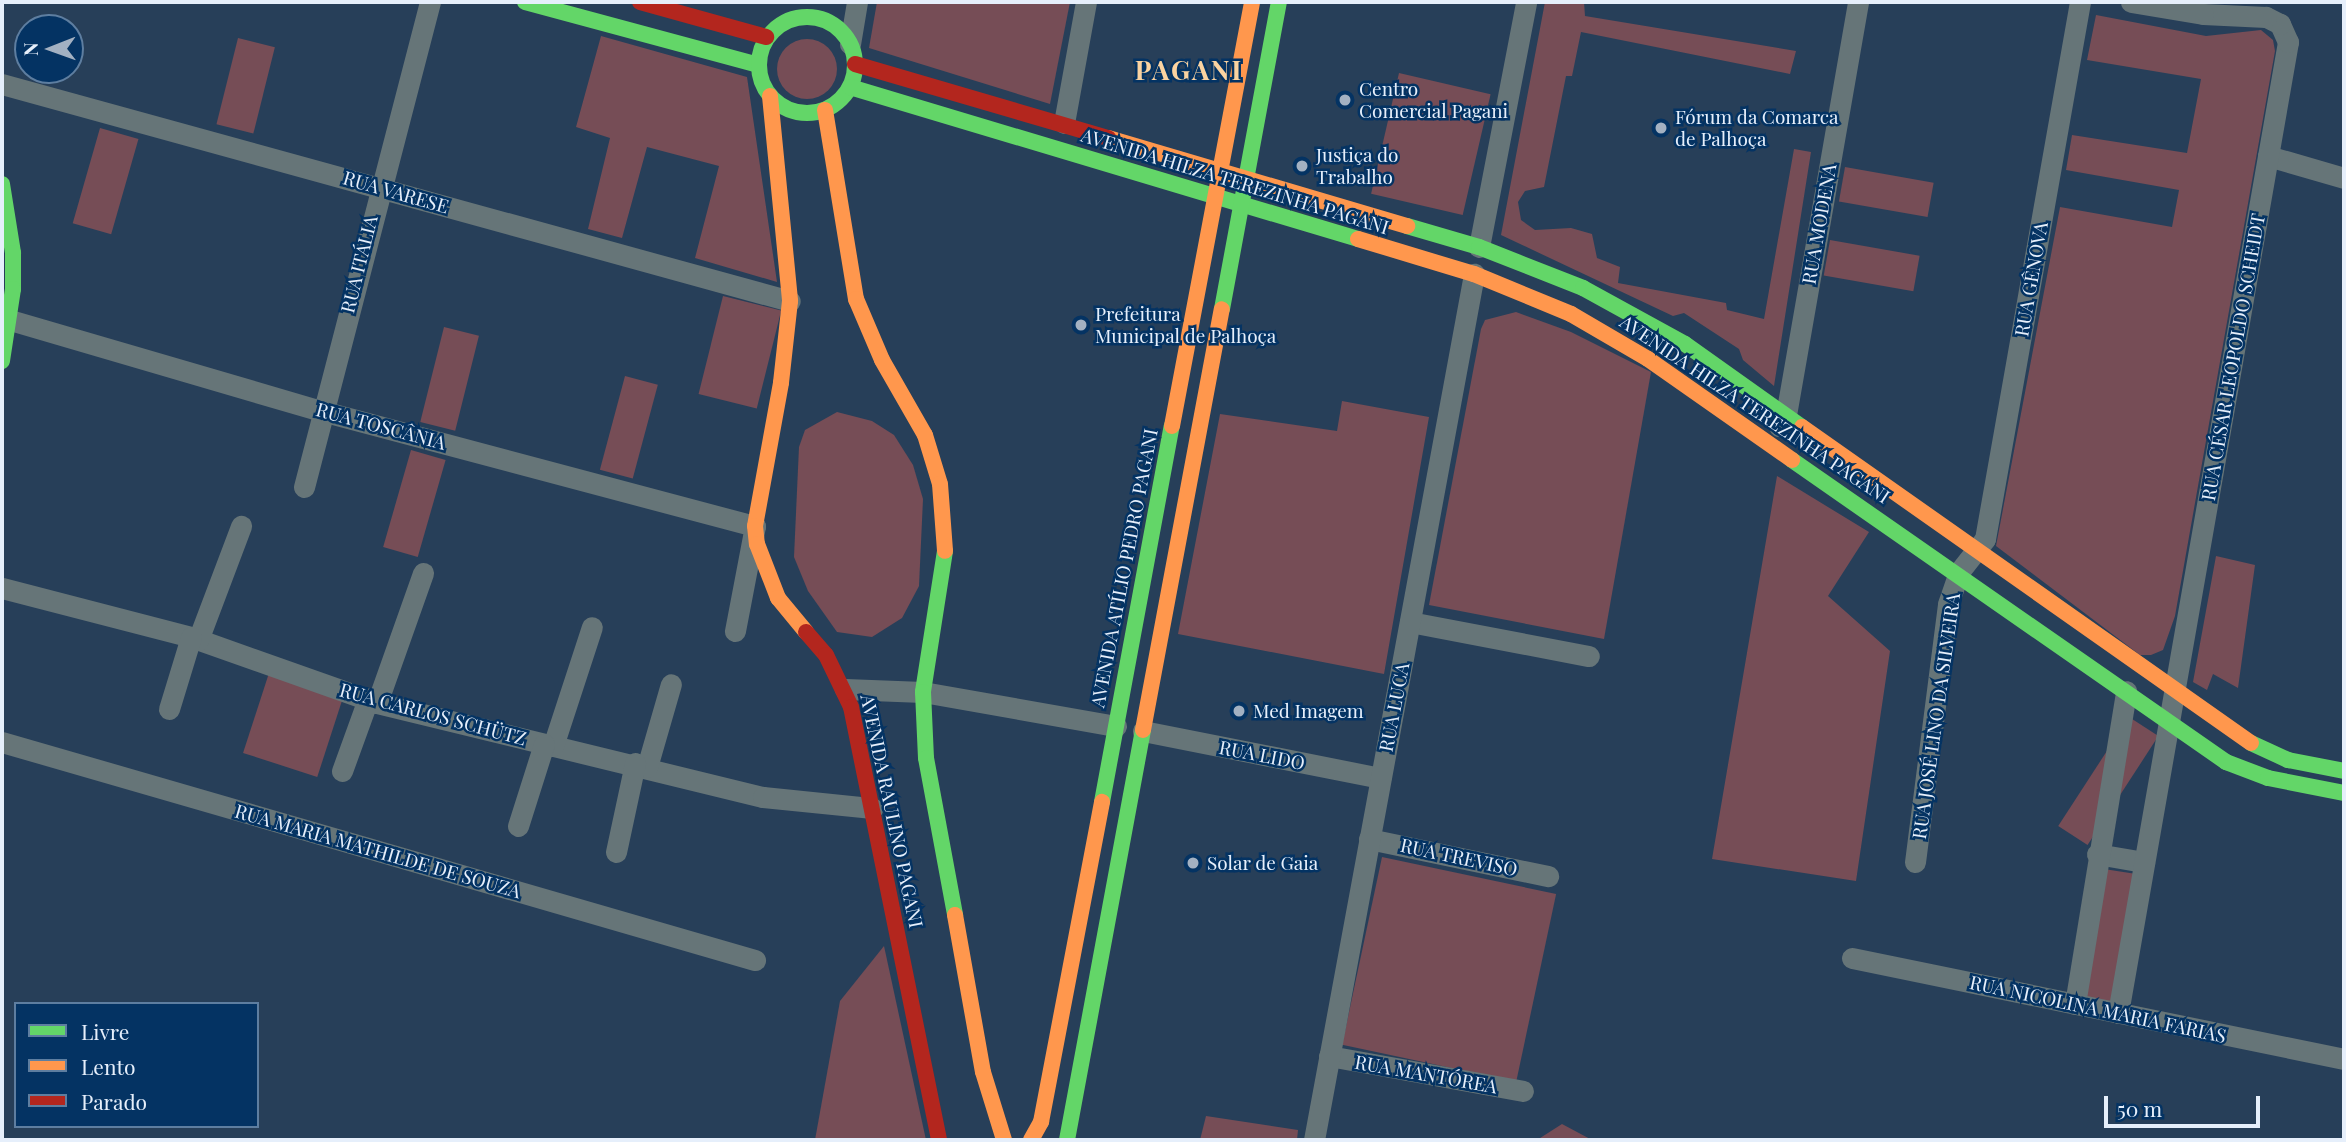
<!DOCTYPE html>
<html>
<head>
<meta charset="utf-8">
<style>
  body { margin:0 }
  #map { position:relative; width:2346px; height:1142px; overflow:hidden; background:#273f59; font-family:"Playfair Display",serif }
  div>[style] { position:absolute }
  .green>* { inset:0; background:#764d56; transform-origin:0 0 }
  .round { border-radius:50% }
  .street>* { height:21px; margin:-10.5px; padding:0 10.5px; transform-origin:10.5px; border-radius:10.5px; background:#667578 }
  .fast>* { height:16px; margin:-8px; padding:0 8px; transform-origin:8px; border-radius:8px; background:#63d668 }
  .fast>.ring { margin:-8px; padding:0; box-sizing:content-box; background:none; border:16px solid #63d668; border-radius:50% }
  .slow>* { height:16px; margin:-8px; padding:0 8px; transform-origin:8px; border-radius:8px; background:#ff974d }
  .jam>* { height:16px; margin:-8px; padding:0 8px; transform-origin:8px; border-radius:8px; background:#b3261e }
  .dots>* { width:19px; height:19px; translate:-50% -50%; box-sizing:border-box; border:4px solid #043363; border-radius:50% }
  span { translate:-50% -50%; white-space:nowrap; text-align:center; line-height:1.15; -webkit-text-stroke:5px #043363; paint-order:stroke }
  .poi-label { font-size:19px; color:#e6effb }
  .left { translate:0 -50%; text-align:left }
  .street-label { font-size:19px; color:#e6effb }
  .district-label { font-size:26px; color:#fbd3a0; font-weight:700; letter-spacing:2px }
  .frame { position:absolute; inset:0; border:4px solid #e6effb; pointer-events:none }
  .legend { position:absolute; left:14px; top:1002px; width:245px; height:126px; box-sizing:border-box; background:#043363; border:2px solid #5e7ea0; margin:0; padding:9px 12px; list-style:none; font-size:21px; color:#e6effb }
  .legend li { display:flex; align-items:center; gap:14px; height:35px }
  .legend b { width:35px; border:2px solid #5e7ea0 }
  .north { position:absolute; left:14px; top:14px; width:70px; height:70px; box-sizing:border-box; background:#043363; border:2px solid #5e7ea0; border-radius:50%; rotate:269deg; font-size:19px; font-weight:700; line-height:28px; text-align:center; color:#e6effb }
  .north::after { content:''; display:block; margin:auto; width:24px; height:32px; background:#a3b1c2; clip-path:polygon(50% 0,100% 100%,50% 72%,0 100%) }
  .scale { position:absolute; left:2104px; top:1096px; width:156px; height:32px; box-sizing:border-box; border:4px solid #e6effb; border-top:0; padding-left:9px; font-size:21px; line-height:24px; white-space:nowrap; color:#e6effb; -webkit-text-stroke:5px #043363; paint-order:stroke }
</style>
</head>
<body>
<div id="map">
  <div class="green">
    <div style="clip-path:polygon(877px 2px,1070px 2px,1050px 104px,869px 48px)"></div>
    <div style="clip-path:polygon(1545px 2px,1584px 2px,1585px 16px,1796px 51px,1790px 74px,1581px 32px,1572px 76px,1566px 76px,1544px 187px,1525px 191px,1518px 202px,1521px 220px,1535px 230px,1571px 228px,1592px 234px,1597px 258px,1620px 267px,1618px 283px,1726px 303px,1727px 310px,1764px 319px,1794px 149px,1811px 152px,1774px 386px,1743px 360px,1739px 349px,1684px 313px,1673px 316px,1501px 235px)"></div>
    <div style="clip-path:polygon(2096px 15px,2206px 36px,2261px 30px,2273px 40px,2275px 51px,2175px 616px,2163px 650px,2151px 655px,2140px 655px,1996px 546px,2060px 207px,2172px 227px,2179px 190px,2066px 170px,2072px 135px,2187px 153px,2201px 79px,2087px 60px)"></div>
    <div style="clip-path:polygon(601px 36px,747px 77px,777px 282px,695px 258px,719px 166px,647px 147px,622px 238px,588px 229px,610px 138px,576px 127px)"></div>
    <div style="left:238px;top:38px;width:38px;height:89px;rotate:14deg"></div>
    <div class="round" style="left:777px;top:39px;width:60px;height:60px"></div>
    <div style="left:1399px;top:73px;width:94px;height:124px;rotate:13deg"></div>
    <div style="left:100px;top:128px;width:40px;height:99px;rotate:16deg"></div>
    <div style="left:1845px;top:167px;width:90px;height:35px;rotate:10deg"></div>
    <div style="left:1830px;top:240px;width:91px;height:36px;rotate:10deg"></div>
    <div style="left:723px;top:296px;width:60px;height:101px;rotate:14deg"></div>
    <div style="clip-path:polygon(1516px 312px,1571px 332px,1651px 372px,1604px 639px,1429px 605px,1481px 329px,1485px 320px)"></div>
    <div style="left:444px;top:327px;width:36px;height:98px;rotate:14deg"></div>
    <div style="left:625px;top:376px;width:34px;height:97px;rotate:15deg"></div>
    <div style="clip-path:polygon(1342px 401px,1429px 417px,1384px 674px,1178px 634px,1220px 414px,1337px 431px)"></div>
    <div style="clip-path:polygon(837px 412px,872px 421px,894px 435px,913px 465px,923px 499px,919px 586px,902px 618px,872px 637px,837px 632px,808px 591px,794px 557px,799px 447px,805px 430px)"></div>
    <div style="left:411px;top:450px;width:36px;height:101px;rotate:16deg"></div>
    <div style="clip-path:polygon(1777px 476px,1869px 532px,1828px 596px,1890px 651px,1856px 881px,1712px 859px)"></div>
    <div style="clip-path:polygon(2216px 556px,2255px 565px,2238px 688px,2213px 674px,2207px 690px,2193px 682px)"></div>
    <div style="left:269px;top:673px;width:78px;height:84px;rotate:18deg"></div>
    <div style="left:2129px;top:717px;width:35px;height:130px;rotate:33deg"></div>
    <div style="left:1382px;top:857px;width:178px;height:192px;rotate:12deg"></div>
    <div style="left:2104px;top:869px;width:31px;height:130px;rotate:9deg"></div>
    <div style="clip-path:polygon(884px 946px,926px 1140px,815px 1140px,840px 1001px)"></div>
    <div style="clip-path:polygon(1206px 1116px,1298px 1130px,1297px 1140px,1200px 1140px)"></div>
    <div style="clip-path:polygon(1562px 1124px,1592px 1140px,1537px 1140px)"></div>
  </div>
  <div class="street">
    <div style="left:850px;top:44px;width:43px;rotate:-80.5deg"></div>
    <div style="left:2px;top:84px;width:817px;rotate:15.4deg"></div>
    <div style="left:1064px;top:123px;width:123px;rotate:-79.7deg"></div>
    <div style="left:2268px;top:156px;width:79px;rotate:16.1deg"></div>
    <div style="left:1479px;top:247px;width:249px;rotate:-79.1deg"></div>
    <div style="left:10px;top:320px;width:325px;rotate:16.3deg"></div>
    <div style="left:322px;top:411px;width:448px;rotate:14.9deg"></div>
    <div style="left:755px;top:526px;width:107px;rotate:100.8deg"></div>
    <div style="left:1779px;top:426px;width:13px;rotate:-58deg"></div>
    <div style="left:1786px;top:415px;width:419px;rotate:-80.1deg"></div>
    <div style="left:304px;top:487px;width:501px;rotate:-75.44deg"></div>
    <div style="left:2px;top:588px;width:195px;rotate:14.5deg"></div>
    <div style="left:191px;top:637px;width:197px;rotate:19.5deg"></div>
    <div style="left:377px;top:703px;width:397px;rotate:13.7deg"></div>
    <div style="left:763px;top:797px;width:110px;rotate:5.8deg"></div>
    <div style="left:1410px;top:622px;width:182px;rotate:10.8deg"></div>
    <div style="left:198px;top:640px;width:122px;rotate:-69.3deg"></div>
    <div style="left:845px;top:689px;width:78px;rotate:2.2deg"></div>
    <div style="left:923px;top:692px;width:196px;rotate:10deg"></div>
    <div style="left:377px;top:703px;width:138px;rotate:-70.5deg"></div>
    <div style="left:169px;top:709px;width:75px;rotate:-73deg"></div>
    <div style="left:1143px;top:731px;width:242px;rotate:11.2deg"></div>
    <div style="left:2px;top:742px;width:784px;rotate:16.15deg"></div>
    <div style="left:553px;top:746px;width:125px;rotate:-71.9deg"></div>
    <div style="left:647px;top:767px;width:86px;rotate:-73.9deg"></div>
    <div style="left:342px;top:771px;width:77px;rotate:-70.1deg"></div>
    <div style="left:518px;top:826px;width:86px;rotate:-72.4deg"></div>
    <div style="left:1369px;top:839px;width:183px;rotate:11.7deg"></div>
    <div style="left:616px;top:852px;width:91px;rotate:-77.9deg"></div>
    <div style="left:2097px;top:854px;width:48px;rotate:9.7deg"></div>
    <div style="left:1915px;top:862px;width:260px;rotate:-82.7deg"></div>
    <div style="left:1948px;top:604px;width:34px;rotate:-71deg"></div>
    <div style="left:1959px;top:572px;width:42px;rotate:-51.8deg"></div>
    <div style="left:1985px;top:539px;width:545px;rotate:-79.97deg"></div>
    <div style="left:1852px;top:958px;width:502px;rotate:11.6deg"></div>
    <div style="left:2075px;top:1004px;width:317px;rotate:-80.7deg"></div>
    <div style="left:2118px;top:1013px;width:986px;rotate:-80.07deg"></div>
    <div style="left:2288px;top:42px;width:20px;rotate:-114deg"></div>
    <div style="left:2280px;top:24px;width:16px;rotate:-153deg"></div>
    <div style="left:2266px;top:17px;width:63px;rotate:-177.3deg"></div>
    <div style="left:2203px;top:14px;width:73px;rotate:-170.5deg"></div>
    <div style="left:1329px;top:1056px;width:197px;rotate:10.2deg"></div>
    <div style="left:1314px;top:1140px;width:881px;rotate:-79.53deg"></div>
  </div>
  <div class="fast">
    <div style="left:525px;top:2px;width:241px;rotate:15.1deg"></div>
    <div class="ring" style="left:759px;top:17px;width:80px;height:80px"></div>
    <div style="left:850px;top:87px;width:530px;rotate:16.66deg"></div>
    <div style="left:2px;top:184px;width:70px;rotate:80.9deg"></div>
    <div style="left:13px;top:253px;width:36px;rotate:90deg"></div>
    <div style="left:13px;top:289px;width:73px;rotate:98.7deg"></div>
    <div style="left:1407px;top:226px;width:75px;rotate:16.3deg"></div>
    <div style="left:1479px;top:247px;width:112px;rotate:21.5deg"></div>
    <div style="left:1583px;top:288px;width:116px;rotate:28.8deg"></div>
    <div style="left:1685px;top:344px;width:143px;rotate:35.4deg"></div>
    <div style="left:1222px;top:309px;width:312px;rotate:-79.5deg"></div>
    <div style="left:1792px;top:460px;width:529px;rotate:34.83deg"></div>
    <div style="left:2226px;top:762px;width:45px;rotate:20.9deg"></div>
    <div style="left:2268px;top:778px;width:77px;rotate:11.2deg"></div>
    <div style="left:945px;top:551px;width:143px;rotate:98.9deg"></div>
    <div style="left:923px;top:692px;width:66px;rotate:87.4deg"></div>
    <div style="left:926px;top:758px;width:160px;rotate:79.5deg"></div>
    <div style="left:2251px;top:743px;width:41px;rotate:24.7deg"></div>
    <div style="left:2288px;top:760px;width:57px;rotate:11.1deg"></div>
    <div style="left:1102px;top:802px;width:382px;rotate:-79.5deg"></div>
    <div style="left:1067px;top:1140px;width:417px;rotate:-79.5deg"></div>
  </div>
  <div class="slow">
    <div style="left:770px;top:96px;width:206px;rotate:84.4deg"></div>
    <div style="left:790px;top:301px;width:82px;rotate:96.3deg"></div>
    <div style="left:781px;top:383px;width:145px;rotate:100.3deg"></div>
    <div style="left:755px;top:526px;width:18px;rotate:84deg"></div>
    <div style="left:757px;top:544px;width:58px;rotate:68.7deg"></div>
    <div style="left:778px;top:598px;width:44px;rotate:50.5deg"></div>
    <div style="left:825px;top:110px;width:192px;rotate:80.7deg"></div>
    <div style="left:856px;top:299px;width:66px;rotate:66.9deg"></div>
    <div style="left:882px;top:360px;width:86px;rotate:60.2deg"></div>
    <div style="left:925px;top:435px;width:51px;rotate:73deg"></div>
    <div style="left:940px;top:484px;width:67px;rotate:85.7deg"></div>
    <div style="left:1108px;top:138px;width:312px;rotate:16.4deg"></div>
    <div style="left:1358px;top:239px;width:121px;rotate:16.8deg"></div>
    <div style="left:1474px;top:274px;width:105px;rotate:22.4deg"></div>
    <div style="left:1571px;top:314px;width:89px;rotate:30.3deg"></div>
    <div style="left:1648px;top:359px;width:176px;rotate:35deg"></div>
    <div style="left:1172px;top:426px;width:431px;rotate:-79.3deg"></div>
    <div style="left:1802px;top:427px;width:549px;rotate:35.14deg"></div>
    <div style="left:1143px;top:730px;width:428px;rotate:-79.4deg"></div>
    <div style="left:955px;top:915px;width:159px;rotate:79.9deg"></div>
    <div style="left:983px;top:1072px;width:71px;rotate:72.8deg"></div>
    <div style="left:1031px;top:1140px;width:21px;rotate:-61deg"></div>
    <div style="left:1041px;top:1122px;width:326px;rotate:-79.2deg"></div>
  </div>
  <div class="jam">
    <div style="left:640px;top:2px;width:131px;rotate:15.5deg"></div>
    <div style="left:855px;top:64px;width:264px;rotate:16.3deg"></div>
    <div style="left:806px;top:632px;width:30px;rotate:49deg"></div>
    <div style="left:826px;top:655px;width:58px;rotate:64.3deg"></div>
    <div style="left:851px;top:707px;width:442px;rotate:78.5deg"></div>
  </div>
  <div class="dots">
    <div style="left:1345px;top:100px;background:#a3b1c2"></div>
    <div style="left:1661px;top:128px;background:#a3b1c2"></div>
    <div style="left:1302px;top:166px;background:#a3b1c2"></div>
    <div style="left:1081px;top:325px;background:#a3b1c2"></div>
    <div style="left:1239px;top:711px;background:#a3b1c2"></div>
    <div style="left:1193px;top:863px;background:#a3b1c2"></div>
  </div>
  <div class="poi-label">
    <span class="left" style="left:1359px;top:100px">Centro<br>Comercial Pagani</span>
    <span class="left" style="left:1675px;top:128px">Fórum da Comarca<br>de Palhoça</span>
    <span class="left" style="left:1316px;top:166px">Justiça do<br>Trabalho</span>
    <span class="left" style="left:1095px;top:325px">Prefeitura<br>Municipal de Palhoça</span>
    <span class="left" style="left:1253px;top:711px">Med Imagem</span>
    <span class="left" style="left:1207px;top:863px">Solar de Gaia</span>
  </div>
  <div class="street-label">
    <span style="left:1235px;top:181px;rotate:17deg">AVENIDA HILZA TEREZINHA PAGANI</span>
    <span style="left:396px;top:192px;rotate:16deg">RUA VARESE</span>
    <span style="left:1819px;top:224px;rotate:-80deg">RUA MODENA</span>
    <span style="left:359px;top:264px;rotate:-76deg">RUA ITÁLIA</span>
    <span style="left:2031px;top:279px;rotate:-80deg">RUA GÊNOVA</span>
    <span style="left:2233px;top:357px;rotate:-80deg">RUA CÉSAR LEOPOLDO SCHEIDT</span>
    <span style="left:1755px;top:409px;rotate:34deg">AVENIDA HILZA TEREZINHA PAGANI</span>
    <span style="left:381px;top:426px;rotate:15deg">RUA TOSCÂNIA</span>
    <span style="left:1124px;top:568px;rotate:-79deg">AVENIDA ATÍLIO PEDRO PAGANI</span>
    <span style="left:1394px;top:707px;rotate:-79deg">RUA LUCA</span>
    <span style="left:433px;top:714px;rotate:15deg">RUA CARLOS SCHÜTZ</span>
    <span style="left:1936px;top:716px;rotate:-82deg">RUA JOSÉ LINO DA SILVEIRA</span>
    <span style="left:1262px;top:755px;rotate:11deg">RUA LIDO</span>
    <span style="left:892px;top:811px;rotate:78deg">AVENIDA RAULINO PAGANI</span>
    <span style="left:378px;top:851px;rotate:16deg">RUA MARIA MATHILDE DE SOUZA</span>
    <span style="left:1459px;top:857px;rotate:12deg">RUA TREVISO</span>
    <span style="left:2098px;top:1009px;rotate:12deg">RUA NICOLINA MARIA FARIAS</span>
    <span style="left:1426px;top:1074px;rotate:10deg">RUA MANTÓREA</span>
  </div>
  <div class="district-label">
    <span style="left:1189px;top:70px">PAGANI</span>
  </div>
  <div class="frame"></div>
  <ul class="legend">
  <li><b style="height:9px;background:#63d668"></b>Livre</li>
  <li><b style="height:9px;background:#ff974d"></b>Lento</li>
  <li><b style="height:9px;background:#b3261e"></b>Parado</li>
  </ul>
  <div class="north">N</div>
  <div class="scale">50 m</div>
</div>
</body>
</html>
